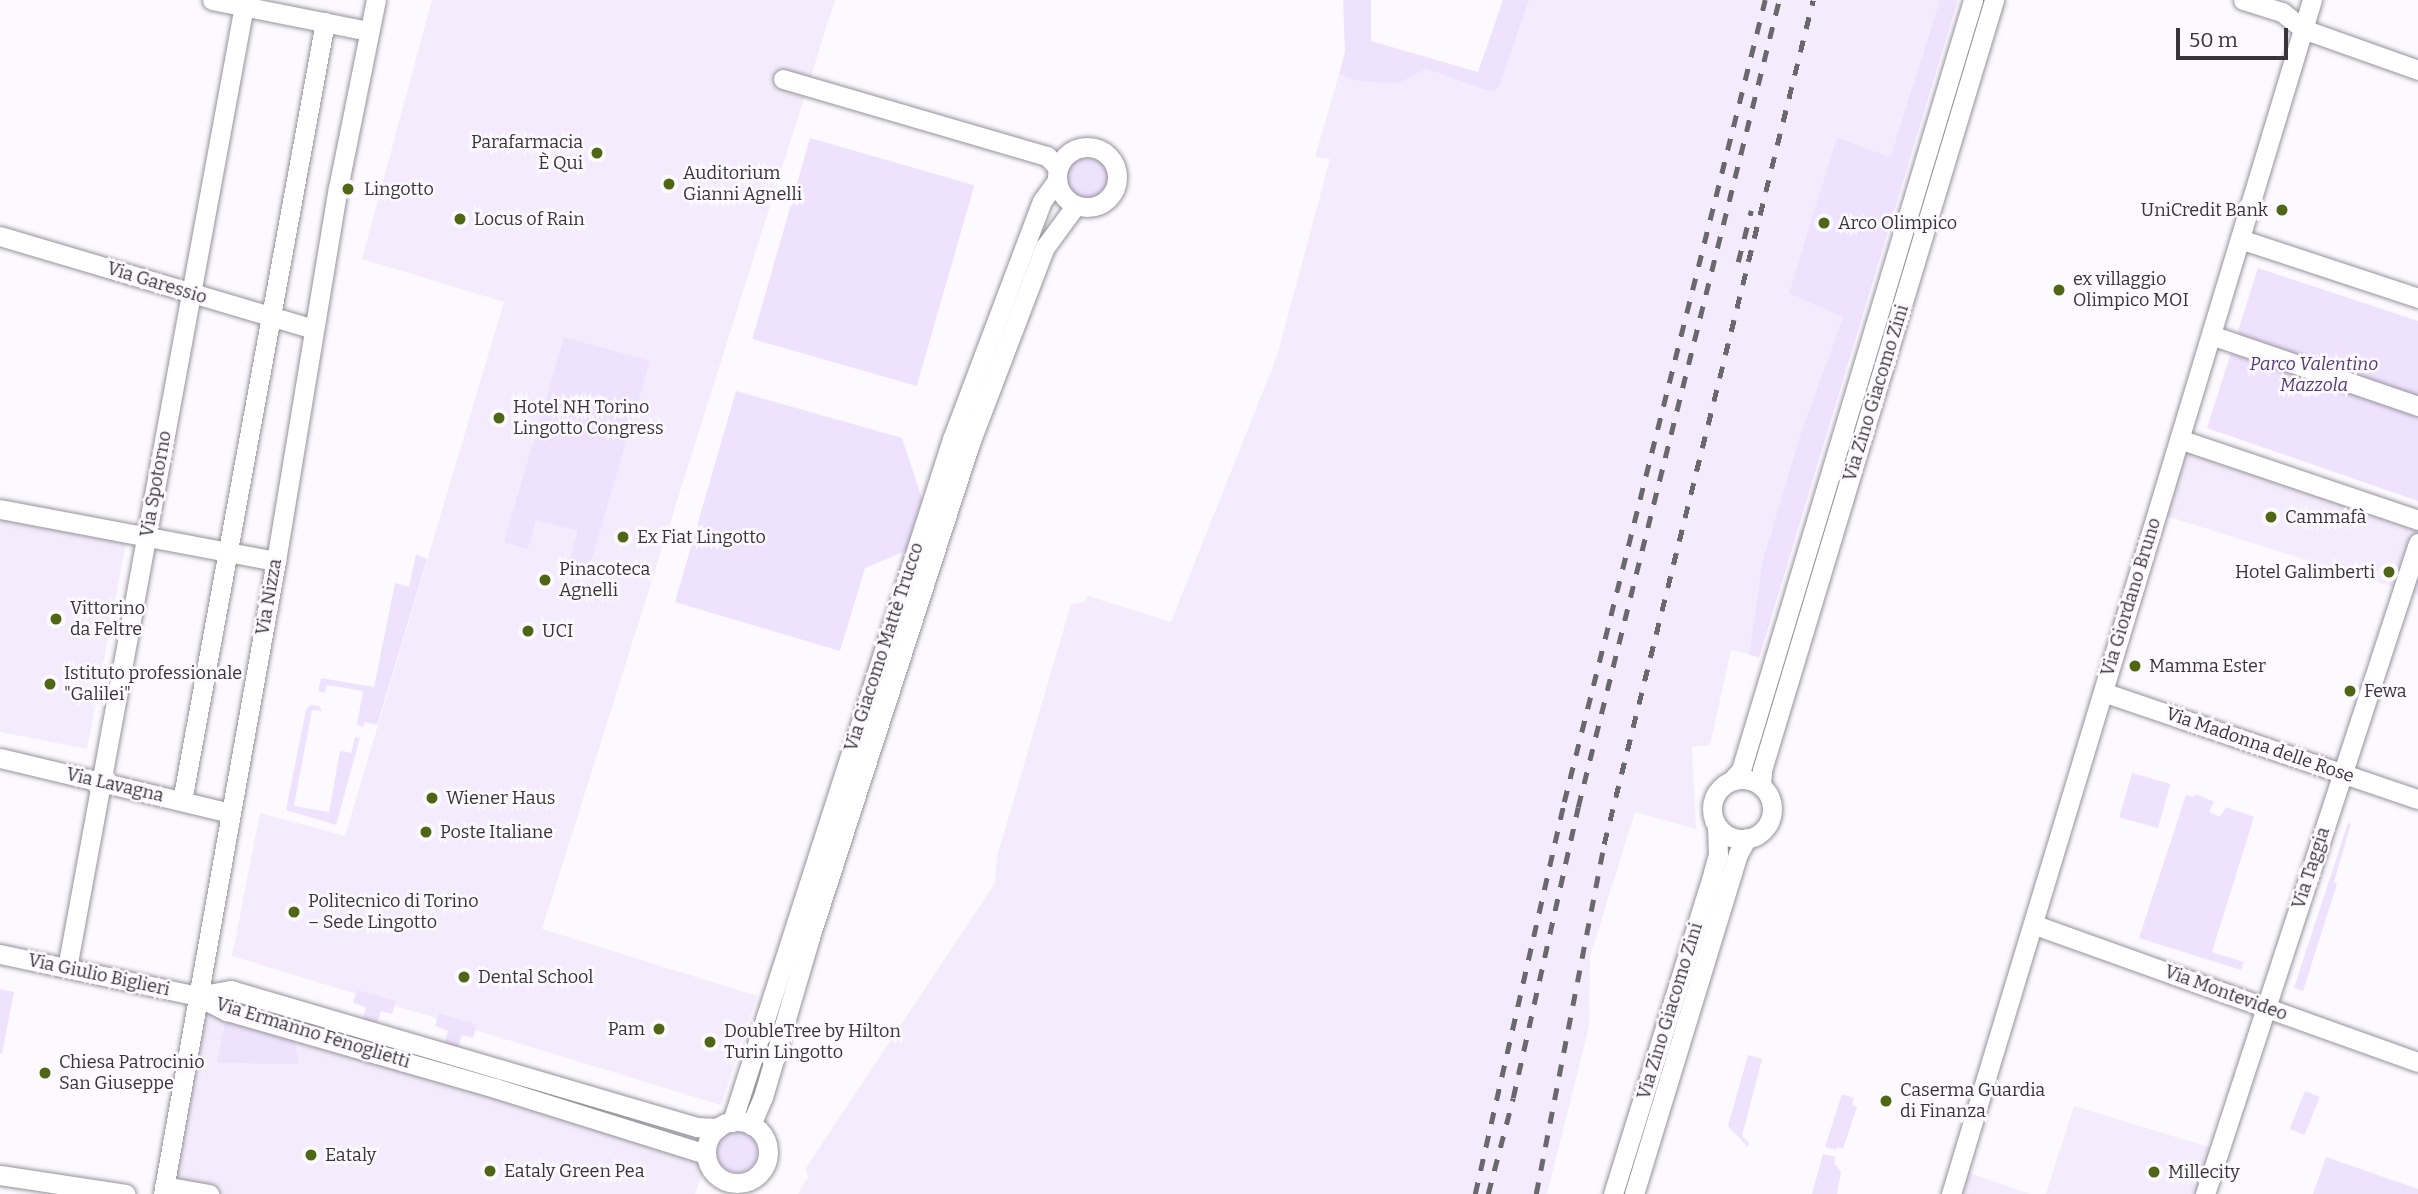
<!DOCTYPE html>
<html>
<head>
<meta charset="utf-8">
<style>
  body { margin:0 }
  #map { position:relative; width:2418px; height:1194px; overflow:hidden; background:#fcf9ff; font-family:Bitter,serif }
  div>[style] { position:absolute }
  .built>* { inset:0; background:#f4ecfc }
  .green>* { inset:0; background:#efe2ff; transform-origin:0 0 }
  .round { border-radius:50% }
  .roads { filter:drop-shadow(0 0 2px #96929b) drop-shadow(0 0 2px #96929b) }
  .minor>* { height:19px; margin:-9.5px; padding:0 9.5px; transform-origin:9.5px; border-radius:9.5px; background:#fff }
  .minor>.ring { margin:-9.5px; padding:0; box-sizing:content-box; background:none; border:19px solid #fff; border-radius:50% }
  .rail>* { height:4.5px; margin-top:-2.25px; transform-origin:0; background:repeating-linear-gradient(90deg,#6a686c 0 12px,transparent 0 24px) }
  .dots>* { width:19px; height:19px; translate:-50% -50%; box-sizing:border-box; border:4px solid #fcf9ff; border-radius:50% }
  span { translate:-50% -50%; white-space:nowrap; text-align:center; line-height:1.15; -webkit-text-stroke:5px #fcf9ff; paint-order:stroke }
  .poi-label { font-size:18px; color:#373538 }
  .right { translate:-100% -50%; text-align:right }
  .left { translate:0 -50%; text-align:left }
  .street-label { font-size:18px; color:#373538 }
  .park-label { font-size:18px; color:#573973; font-style:italic }
  .scale { position:absolute; left:2176px; top:28px; width:112px; height:32px; box-sizing:border-box; border:4px solid #373538; border-top:0; padding-left:9px; font-size:21px; line-height:24px; white-space:nowrap; color:#373538; -webkit-text-stroke:5px #fcf9ff; paint-order:stroke }
</style>
</head>
<body>
<div id="map">
  <div class="built">
    <div style="clip-path:polygon(432px 0,835px 0,542px 929px,757px 996px,721px 1105px,232px 956px,260px 813px,345px 836px,504px 302px,362px 259px)"></div>
    <div style="clip-path:polygon(1529px 0,1940px 0,1890px 157px,1838px 137px,1843px 317px,1799px 438px,1762px 563px,1749px 654px,1731px 650px,1710px 745px,1692px 747px,1696px 829px,1635px 812px,1590px 957px,1589px 1027px,1547px 1194px,798px 1194px,808px 1177px,806px 1168px,995px 883px,997px 857px,1071px 604px,1085px 602px,1088px 596px,1171px 622px,1277px 356px,1330px 159px,1315px 157px,1339px 74px,1357px 81px,1399px 83px,1426px 69px,1489px 91px,1499px 88px)"></div>
    <div style="clip-path:polygon(2179px 439px,2418px 523px,2418px 595px,2157px 513px)"></div>
    <div style="clip-path:polygon(0 520px,126px 543px,87px 749px,0 732px)"></div>
    <div style="clip-path:polygon(199px 1006px,707px 1161px,695px 1194px,209px 1194px,164px 1186px)"></div>
    <div style="clip-path:polygon(2074px 1106px,2212px 1148px,2196px 1194px,2046px 1194px)"></div>
    <div style="clip-path:polygon(1964px 1171px,2030px 1194px,1957px 1194px)"></div>
  </div>
  <div class="green">
    <div style="clip-path:polygon(1343px 0,1371px 0,1371px 41px,1478px 72px,1503px 0,1529px 0,1499px 88px,1489px 91px,1426px 69px,1399px 83px,1357px 81px,1339px 74px,1345px 52px)"></div>
    <div style="clip-path:polygon(1940px 0,1958px 0,1759px 658px,1749px 654px,1762px 563px,1799px 438px,1843px 317px,1789px 293px,1837px 137px,1890px 157px)"></div>
    <div style="left:810px;top:138px;width:171px;height:209px;rotate:16deg"></div>
    <div class="round" style="left:1064px;top:155px;width:46px;height:46px"></div>
    <div style="clip-path:polygon(2258px 268px,2418px 321px,2418px 501px,2207px 428px)"></div>
    <div style="clip-path:polygon(564px 337px,650px 361px,589px 568px,569px 562px,578px 531px,536px 520px,528px 549px,504px 542px)"></div>
    <div style="clip-path:polygon(736px 391px,902px 438px,922px 499px,906px 551px,865px 568px,840px 651px,675px 602px)"></div>
    <div style="clip-path:polygon(416px 554px,427px 559px,377px 725px,365px 722px,363px 727px,357px 725px,363px 691px,327px 685px,325px 693px,318px 691px,321px 678px,374px 687px,395px 583px,409px 587px)"></div>
    <div style="clip-path:polygon(310px 705px,319px 706px,322px 711px,312px 710px,294px 806px,329px 812px,340px 751px,351px 753px,355px 737px,360px 738px,336px 825px,286px 810px,306px 710px)"></div>
    <div style="left:2132px;top:773px;width:40px;height:46px;rotate:16deg"></div>
    <div style="clip-path:polygon(2196px 794px,2214px 802px,2209px 812px,2220px 817px,2226px 807px,2254px 817px,2212px 952px,2244px 962px,2241px 970px,2139px 938px,2186px 795px,2194px 797px)"></div>
    <div style="clip-path:polygon(2348px 823px,2351px 824px,2334px 882px,2337px 884px,2303px 991px,2294px 988px)"></div>
    <div style="clip-path:polygon(0 989px,14px 992px,2px 1054px,0 1054px)"></div>
    <div style="clip-path:polygon(357px 990px,396px 1001px,392px 1014px,381px 1011px,377px 1024px,363px 1019px,366px 1007px,353px 1003px)"></div>
    <div style="clip-path:polygon(439px 1013px,477px 1025px,473px 1038px,462px 1035px,458px 1047px,444px 1043px,448px 1031px,435px 1026px)"></div>
    <div style="clip-path:polygon(225px 1021px,295px 1043px,299px 1064px,217px 1063px)"></div>
    <div style="clip-path:polygon(1748px 1055px,1762px 1059px,1742px 1136px,1749px 1143px,1748px 1147px,1728px 1126px)"></div>
    <div style="left:2305px;top:1091px;width:16px;height:41px;rotate:22deg"></div>
    <div style="clip-path:polygon(1842px 1094px,1854px 1098px,1852px 1105px,1857px 1107px,1843px 1149px,1837px 1147px,1836px 1150px,1825px 1147px)"></div>
    <div class="round" style="left:717px;top:1132px;width:40px;height:40px"></div>
    <div style="clip-path:polygon(1823px 1154px,1836px 1157px,1834px 1162px,1841px 1172px,1837px 1194px,1812px 1194px)"></div>
    <div style="clip-path:polygon(2326px 1157px,2418px 1189px,2418px 1194px,2313px 1194px)"></div>
  </div>
  <div class="roads">
    <div class="minor">
      <div style="left:212px;top:0;width:150px;rotate:11.2deg"></div>
      <div style="left:2243px;top:0;width:41px;rotate:17.1deg"></div>
      <div style="left:2282px;top:12px;width:27px;rotate:39deg"></div>
      <div style="left:2303px;top:29px;width:122px;rotate:19.6deg"></div>
      <div style="left:783px;top:79px;width:275px;rotate:16.3deg"></div>
      <div style="left:1047px;top:156px;width:16px;rotate:47deg"></div>
      <div class="ring" style="left:1057px;top:147px;width:41px;height:41px"></div>
      <div style="left:0;top:236px;width:327px;rotate:16.5deg"></div>
      <div style="left:2240px;top:239px;width:188px;rotate:18.3deg"></div>
      <div style="left:2211px;top:335px;width:219px;rotate:18.9deg"></div>
      <div style="left:2179px;top:439px;width:252px;rotate:18.7deg"></div>
      <div style="left:0;top:509px;width:281px;rotate:10.7deg"></div>
      <div style="left:2103px;top:692px;width:333px;rotate:18.8deg"></div>
      <div style="left:0;top:758px;width:236px;rotate:13.4deg"></div>
      <div class="ring" style="left:1712px;top:779px;width:41px;height:41px"></div>
      <div style="left:1731px;top:781px;width:15px;rotate:-48deg"></div>
      <div style="left:1741px;top:770px;width:804px;rotate:-73.23deg"></div>
      <div style="left:1761px;top:786px;width:16px;rotate:-86deg"></div>
      <div style="left:1762px;top:770px;width:804px;rotate:-73.23deg"></div>
      <div style="left:182px;top:801px;width:792px;rotate:-79.6deg"></div>
      <div style="left:2035px;top:925px;width:407px;rotate:19.7deg"></div>
      <div style="left:0;top:954px;width:201px;rotate:12deg"></div>
      <div style="left:197px;top:996px;width:34px;rotate:27deg"></div>
      <div style="left:227px;top:1011px;width:279px;rotate:16deg"></div>
      <div style="left:495px;top:1088px;width:221px;rotate:17.4deg"></div>
      <div style="left:67px;top:968px;width:984px;rotate:-79.58deg"></div>
      <div style="left:197px;top:996px;width:35px;rotate:-10deg"></div>
      <div style="left:231px;top:990px;width:486px;rotate:16.4deg"></div>
      <div style="left:697px;top:1127px;width:21px;rotate:3deg"></div>
      <div class="ring" style="left:706px;top:1121px;width:43px;height:43px"></div>
      <div style="left:732px;top:1122px;width:718px;rotate:-72.15deg"></div>
      <div style="left:952px;top:439px;width:254px;rotate:-69.3deg"></div>
      <div style="left:1042px;top:201px;width:26px;rotate:-54deg"></div>
      <div style="left:751px;top:1125px;width:30px;rotate:-67deg"></div>
      <div style="left:763px;top:1097px;width:167px;rotate:-73.6deg"></div>
      <div style="left:810px;top:937px;width:519px;rotate:-72.05deg"></div>
      <div style="left:970px;top:443px;width:210px;rotate:-69.1deg"></div>
      <div style="left:1045px;top:247px;width:52px;rotate:-53.6deg"></div>
      <div style="left:0;top:1175px;width:127px;rotate:8.6deg"></div>
      <div style="left:164px;top:1186px;width:46px;rotate:10.1deg"></div>
      <div style="left:163px;top:1194px;width:643px;rotate:-79.88deg"></div>
      <div style="left:276px;top:561px;width:378px;rotate:-80.6deg"></div>
      <div style="left:338px;top:188px;width:192px;rotate:-78.6deg"></div>
      <div style="left:1613px;top:1194px;width:337px;rotate:-72.7deg"></div>
      <div style="left:1713px;top:872px;width:18px;rotate:-74deg"></div>
      <div style="left:1718px;top:855px;width:29px;rotate:-92deg"></div>
      <div style="left:1634px;top:1194px;width:356px;rotate:-73deg"></div>
      <div style="left:1738px;top:854px;width:18px;rotate:-61deg"></div>
      <div style="left:1951px;top:1194px;width:1247px;rotate:-73.18deg"></div>
      <div style="left:2205px;top:1194px;width:685px;rotate:-71.88deg"></div>
    </div>
  </div>
  <div class="rail">
    <div style="left:1738px;top:262px;width:53px;rotate:-75.7deg"></div>
    <div style="left:1475px;top:1194px;width:402px;rotate:-77.2deg"></div>
    <div style="left:1564px;top:802px;width:827px;rotate:-75.93deg"></div>
    <div style="left:1488px;top:1194px;width:99px;rotate:-75.4deg"></div>
    <div style="left:1513px;top:1098px;width:298px;rotate:-77.4deg"></div>
    <div style="left:1578px;top:807px;width:832px;rotate:-76.01deg"></div>
    <div style="left:1536px;top:1194px;width:357px;rotate:-79deg"></div>
    <div style="left:1604px;top:844px;width:869px;rotate:-76.09deg"></div>
  </div>
  <div class="dots">
    <div style="left:597px;top:153px;background:#4f6614"></div>
    <div style="left:669px;top:184px;background:#4f6614"></div>
    <div style="left:348px;top:189px;background:#4f6614"></div>
    <div style="left:2282px;top:210px;background:#4f6614"></div>
    <div style="left:460px;top:219px;background:#4f6614"></div>
    <div style="left:1824px;top:223px;background:#4f6614"></div>
    <div style="left:2059px;top:290px;background:#4f6614"></div>
    <div style="left:499px;top:418px;background:#4f6614"></div>
    <div style="left:2271px;top:517px;background:#4f6614"></div>
    <div style="left:623px;top:537px;background:#4f6614"></div>
    <div style="left:2389px;top:572px;background:#4f6614"></div>
    <div style="left:545px;top:580px;background:#4f6614"></div>
    <div style="left:56px;top:619px;background:#4f6614"></div>
    <div style="left:528px;top:631px;background:#4f6614"></div>
    <div style="left:2135px;top:666px;background:#4f6614"></div>
    <div style="left:50px;top:684px;background:#4f6614"></div>
    <div style="left:2350px;top:691px;background:#4f6614"></div>
    <div style="left:432px;top:798px;background:#4f6614"></div>
    <div style="left:426px;top:832px;background:#4f6614"></div>
    <div style="left:294px;top:912px;background:#4f6614"></div>
    <div style="left:464px;top:977px;background:#4f6614"></div>
    <div style="left:659px;top:1029px;background:#4f6614"></div>
    <div style="left:710px;top:1042px;background:#4f6614"></div>
    <div style="left:45px;top:1073px;background:#4f6614"></div>
    <div style="left:1886px;top:1101px;background:#4f6614"></div>
    <div style="left:311px;top:1155px;background:#4f6614"></div>
    <div style="left:490px;top:1171px;background:#4f6614"></div>
    <div style="left:2154px;top:1172px;background:#4f6614"></div>
  </div>
  <div class="poi-label">
    <span class="right" style="left:583px;top:153px">Parafarmacia<br>È Qui</span>
    <span class="left" style="left:683px;top:184px">Auditorium<br>Gianni Agnelli</span>
    <span class="left" style="left:364px;top:189px">Lingotto</span>
    <span class="right" style="left:2268px;top:210px">UniCredit Bank</span>
    <span class="left" style="left:474px;top:219px">Locus of Rain</span>
    <span class="left" style="left:1838px;top:223px">Arco Olimpico</span>
    <span class="left" style="left:2073px;top:290px">ex villaggio<br>Olimpico MOI</span>
    <span class="left" style="left:513px;top:418px">Hotel NH Torino<br>Lingotto Congress</span>
    <span class="left" style="left:2285px;top:517px">Cammafà</span>
    <span class="left" style="left:637px;top:537px">Ex Fiat Lingotto</span>
    <span class="left" style="left:559px;top:580px">Pinacoteca<br>Agnelli</span>
    <span class="right" style="left:2375px;top:572px">Hotel Galimberti</span>
    <span class="left" style="left:70px;top:619px">Vittorino<br>da Feltre</span>
    <span class="left" style="left:542px;top:631px">UCI</span>
    <span class="left" style="left:2149px;top:666px">Mamma Ester</span>
    <span class="left" style="left:64px;top:684px">Istituto professionale<br>"Galilei"</span>
    <span class="left" style="left:2364px;top:691px">Fewa</span>
    <span class="left" style="left:446px;top:798px">Wiener Haus</span>
    <span class="left" style="left:440px;top:832px">Poste Italiane</span>
    <span class="left" style="left:308px;top:912px">Politecnico di Torino<br>– Sede Lingotto</span>
    <span class="left" style="left:478px;top:977px">Dental School</span>
    <span class="right" style="left:645px;top:1029px">Pam</span>
    <span class="left" style="left:724px;top:1042px">DoubleTree by Hilton<br>Turin Lingotto</span>
    <span class="left" style="left:59px;top:1073px">Chiesa Patrocinio<br>San Giuseppe</span>
    <span class="left" style="left:1900px;top:1101px">Caserma Guardia<br>di Finanza</span>
    <span class="left" style="left:325px;top:1155px">Eataly</span>
    <span class="left" style="left:504px;top:1171px">Eataly Green Pea</span>
    <span class="left" style="left:2168px;top:1172px">Millecity</span>
  </div>
  <div class="street-label">
    <span style="left:157px;top:283px;rotate:17deg">Via Garessio</span>
    <span style="left:1876px;top:393px;rotate:-73deg">Via Zino Giacomo Zini</span>
    <span style="left:156px;top:484px;rotate:-80deg">Via Spotorno</span>
    <span style="left:269px;top:597px;rotate:-80deg">Via Nizza</span>
    <span style="left:2131px;top:597px;rotate:-73deg">Via Giordano Bruno</span>
    <span style="left:884px;top:647px;rotate:-72deg">Via Giacomo Mattè Trucco</span>
    <span style="left:2260px;top:745px;rotate:19deg">Via Madonna delle Rose</span>
    <span style="left:115px;top:785px;rotate:13deg">Via Lavagna</span>
    <span style="left:2311px;top:868px;rotate:-72deg">Via Taggia</span>
    <span style="left:99px;top:975px;rotate:12deg">Via Giulio Biglieri</span>
    <span style="left:2226px;top:993px;rotate:20deg">Via Montevideo</span>
    <span style="left:1670px;top:1011px;rotate:-73deg">Via Zino Giacomo Zini</span>
    <span style="left:313px;top:1033px;rotate:17deg">Via Ermanno Fenoglietti</span>
  </div>
  <div class="park-label">
    <span style="left:2314px;top:375px">Parco Valentino<br>Mazzola</span>
  </div>
  <div class="scale">50 m</div>
</div>
</body>
</html>
